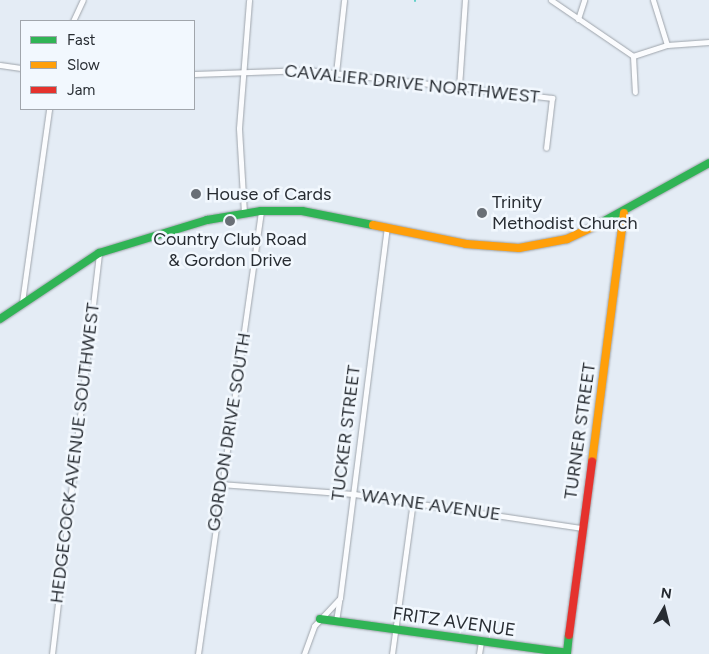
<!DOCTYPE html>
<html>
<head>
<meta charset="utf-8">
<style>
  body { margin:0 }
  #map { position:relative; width:709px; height:654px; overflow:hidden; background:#e4ecf5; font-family:Figtree,sans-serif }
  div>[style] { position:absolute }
  .stream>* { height:2px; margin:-1px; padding:0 1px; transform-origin:1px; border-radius:1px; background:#62d0c8 }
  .roads { filter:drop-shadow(0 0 1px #9ea4ab) drop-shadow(0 0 1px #9ea4ab) }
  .street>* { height:5px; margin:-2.5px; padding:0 2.5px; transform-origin:2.5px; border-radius:2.5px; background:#fbfcfe }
  .fast>* { height:8px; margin:-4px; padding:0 4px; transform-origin:4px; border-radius:4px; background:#30b455 }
  .slow>* { height:8px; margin:-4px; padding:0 4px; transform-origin:4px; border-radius:4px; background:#ff9f0a }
  .jam>* { height:8px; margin:-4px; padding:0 4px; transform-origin:4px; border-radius:4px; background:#e5322d }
  .dots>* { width:14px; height:14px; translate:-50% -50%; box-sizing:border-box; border:2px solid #f2f8fe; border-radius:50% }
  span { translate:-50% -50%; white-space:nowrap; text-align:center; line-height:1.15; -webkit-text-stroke:5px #f2f8fe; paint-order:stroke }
  .street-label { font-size:18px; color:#272c32 }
  .poi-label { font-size:18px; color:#272c32 }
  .left { translate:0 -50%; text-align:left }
  .legend { position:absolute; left:20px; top:20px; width:175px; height:90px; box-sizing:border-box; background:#f2f8fe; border:1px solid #a1a6ac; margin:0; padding:6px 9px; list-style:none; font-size:15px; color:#272c32 }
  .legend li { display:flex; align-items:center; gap:10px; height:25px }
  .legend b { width:25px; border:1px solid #a1a6ac }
  .north { position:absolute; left:639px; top:584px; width:50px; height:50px; -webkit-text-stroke:4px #f2f8fe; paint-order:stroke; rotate:8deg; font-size:14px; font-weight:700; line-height:20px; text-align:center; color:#272c32 }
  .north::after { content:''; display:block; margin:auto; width:18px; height:22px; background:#272c32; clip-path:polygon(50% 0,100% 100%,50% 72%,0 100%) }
</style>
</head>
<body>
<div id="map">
  <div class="stream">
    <div style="left:415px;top:1px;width:1px;rotate:-90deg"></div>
  </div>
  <div class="roads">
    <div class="street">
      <div style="left:551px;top:0;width:99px;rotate:34.3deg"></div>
      <div style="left:633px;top:56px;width:36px;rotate:-18deg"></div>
      <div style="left:667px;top:45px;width:42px;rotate:-4.1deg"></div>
      <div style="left:653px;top:0;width:47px;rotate:72.7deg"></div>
      <div style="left:578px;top:19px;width:20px;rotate:-72deg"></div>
      <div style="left:73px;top:21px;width:23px;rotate:-65deg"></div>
      <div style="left:633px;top:56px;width:36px;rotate:87deg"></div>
      <div style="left:0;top:65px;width:21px;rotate:8deg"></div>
      <div style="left:336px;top:73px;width:73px;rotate:-83.7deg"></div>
      <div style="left:194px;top:74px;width:113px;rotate:-2deg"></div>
      <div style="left:307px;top:70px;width:247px;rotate:6.5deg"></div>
      <div style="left:552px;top:98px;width:50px;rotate:96.8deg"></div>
      <div style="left:459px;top:87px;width:87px;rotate:-86.1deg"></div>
      <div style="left:244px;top:213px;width:85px;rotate:-93.4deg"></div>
      <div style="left:239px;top:128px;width:128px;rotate:-85.5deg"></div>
      <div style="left:22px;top:302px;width:195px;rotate:-82deg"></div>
      <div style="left:220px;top:484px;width:134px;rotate:4.3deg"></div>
      <div style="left:354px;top:494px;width:231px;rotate:8.5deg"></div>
      <div style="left:336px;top:621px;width:20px;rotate:-81deg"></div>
      <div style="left:52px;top:654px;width:404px;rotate:-83.3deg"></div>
      <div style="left:198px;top:654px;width:447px;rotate:-81.9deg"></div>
      <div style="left:304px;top:654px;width:30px;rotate:-70deg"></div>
      <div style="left:314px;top:626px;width:38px;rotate:-47deg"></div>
      <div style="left:340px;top:598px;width:374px;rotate:-82.8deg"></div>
      <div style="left:392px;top:654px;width:154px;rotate:-82.2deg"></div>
      <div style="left:479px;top:654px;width:13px;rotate:-81deg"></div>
    </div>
    <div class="fast">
      <div style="left:595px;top:226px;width:130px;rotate:-28.9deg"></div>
      <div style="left:0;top:319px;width:119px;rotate:-33.7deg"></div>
      <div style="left:99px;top:253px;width:113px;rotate:-17deg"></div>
      <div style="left:207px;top:220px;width:55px;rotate:-9.5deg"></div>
      <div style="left:261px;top:211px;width:41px"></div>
      <div style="left:302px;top:211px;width:72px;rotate:11.2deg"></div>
      <div style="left:320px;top:619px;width:249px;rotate:7.8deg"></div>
      <div style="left:567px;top:653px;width:18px;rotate:-84deg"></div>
    </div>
    <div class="slow">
      <div style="left:373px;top:225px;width:95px;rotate:11.5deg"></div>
      <div style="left:466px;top:244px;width:53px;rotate:4.3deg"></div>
      <div style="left:519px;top:248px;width:49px;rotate:-10.6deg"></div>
      <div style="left:567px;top:239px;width:31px;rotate:-25deg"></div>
      <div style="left:592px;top:462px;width:251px;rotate:-82.7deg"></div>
    </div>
    <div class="jam">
      <div style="left:569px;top:635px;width:175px;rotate:-82.4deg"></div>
    </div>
  </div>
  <div class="dots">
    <div style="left:196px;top:194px;background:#696f76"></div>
    <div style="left:482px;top:213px;background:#696f76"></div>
    <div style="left:230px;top:221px;background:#696f76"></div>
  </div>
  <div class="street-label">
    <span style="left:412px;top:84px;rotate:6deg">CAVALIER DRIVE NORTHWEST</span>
    <span style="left:580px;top:431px;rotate:-82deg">TURNER STREET</span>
    <span style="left:229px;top:432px;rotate:-81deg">GORDON DRIVE SOUTH</span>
    <span style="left:346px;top:433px;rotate:-83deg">TUCKER STREET</span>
    <span style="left:75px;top:453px;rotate:-83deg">HEDGECOCK AVENUE SOUTHWEST</span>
    <span style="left:431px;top:505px;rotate:8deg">WAYNE AVENUE</span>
    <span style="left:454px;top:622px;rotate:8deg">FRITZ AVENUE</span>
  </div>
  <div class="poi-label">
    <span class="left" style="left:206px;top:194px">House of Cards</span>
    <span class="left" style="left:492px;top:213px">Trinity<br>Methodist Church</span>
    <span style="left:230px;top:250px">Country Club Road<br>&amp; Gordon Drive</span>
  </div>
  <ul class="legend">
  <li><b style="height:6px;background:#30b455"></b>Fast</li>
  <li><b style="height:6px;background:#ff9f0a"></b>Slow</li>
  <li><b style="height:6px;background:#e5322d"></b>Jam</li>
  </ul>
  <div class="north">N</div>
</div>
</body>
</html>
